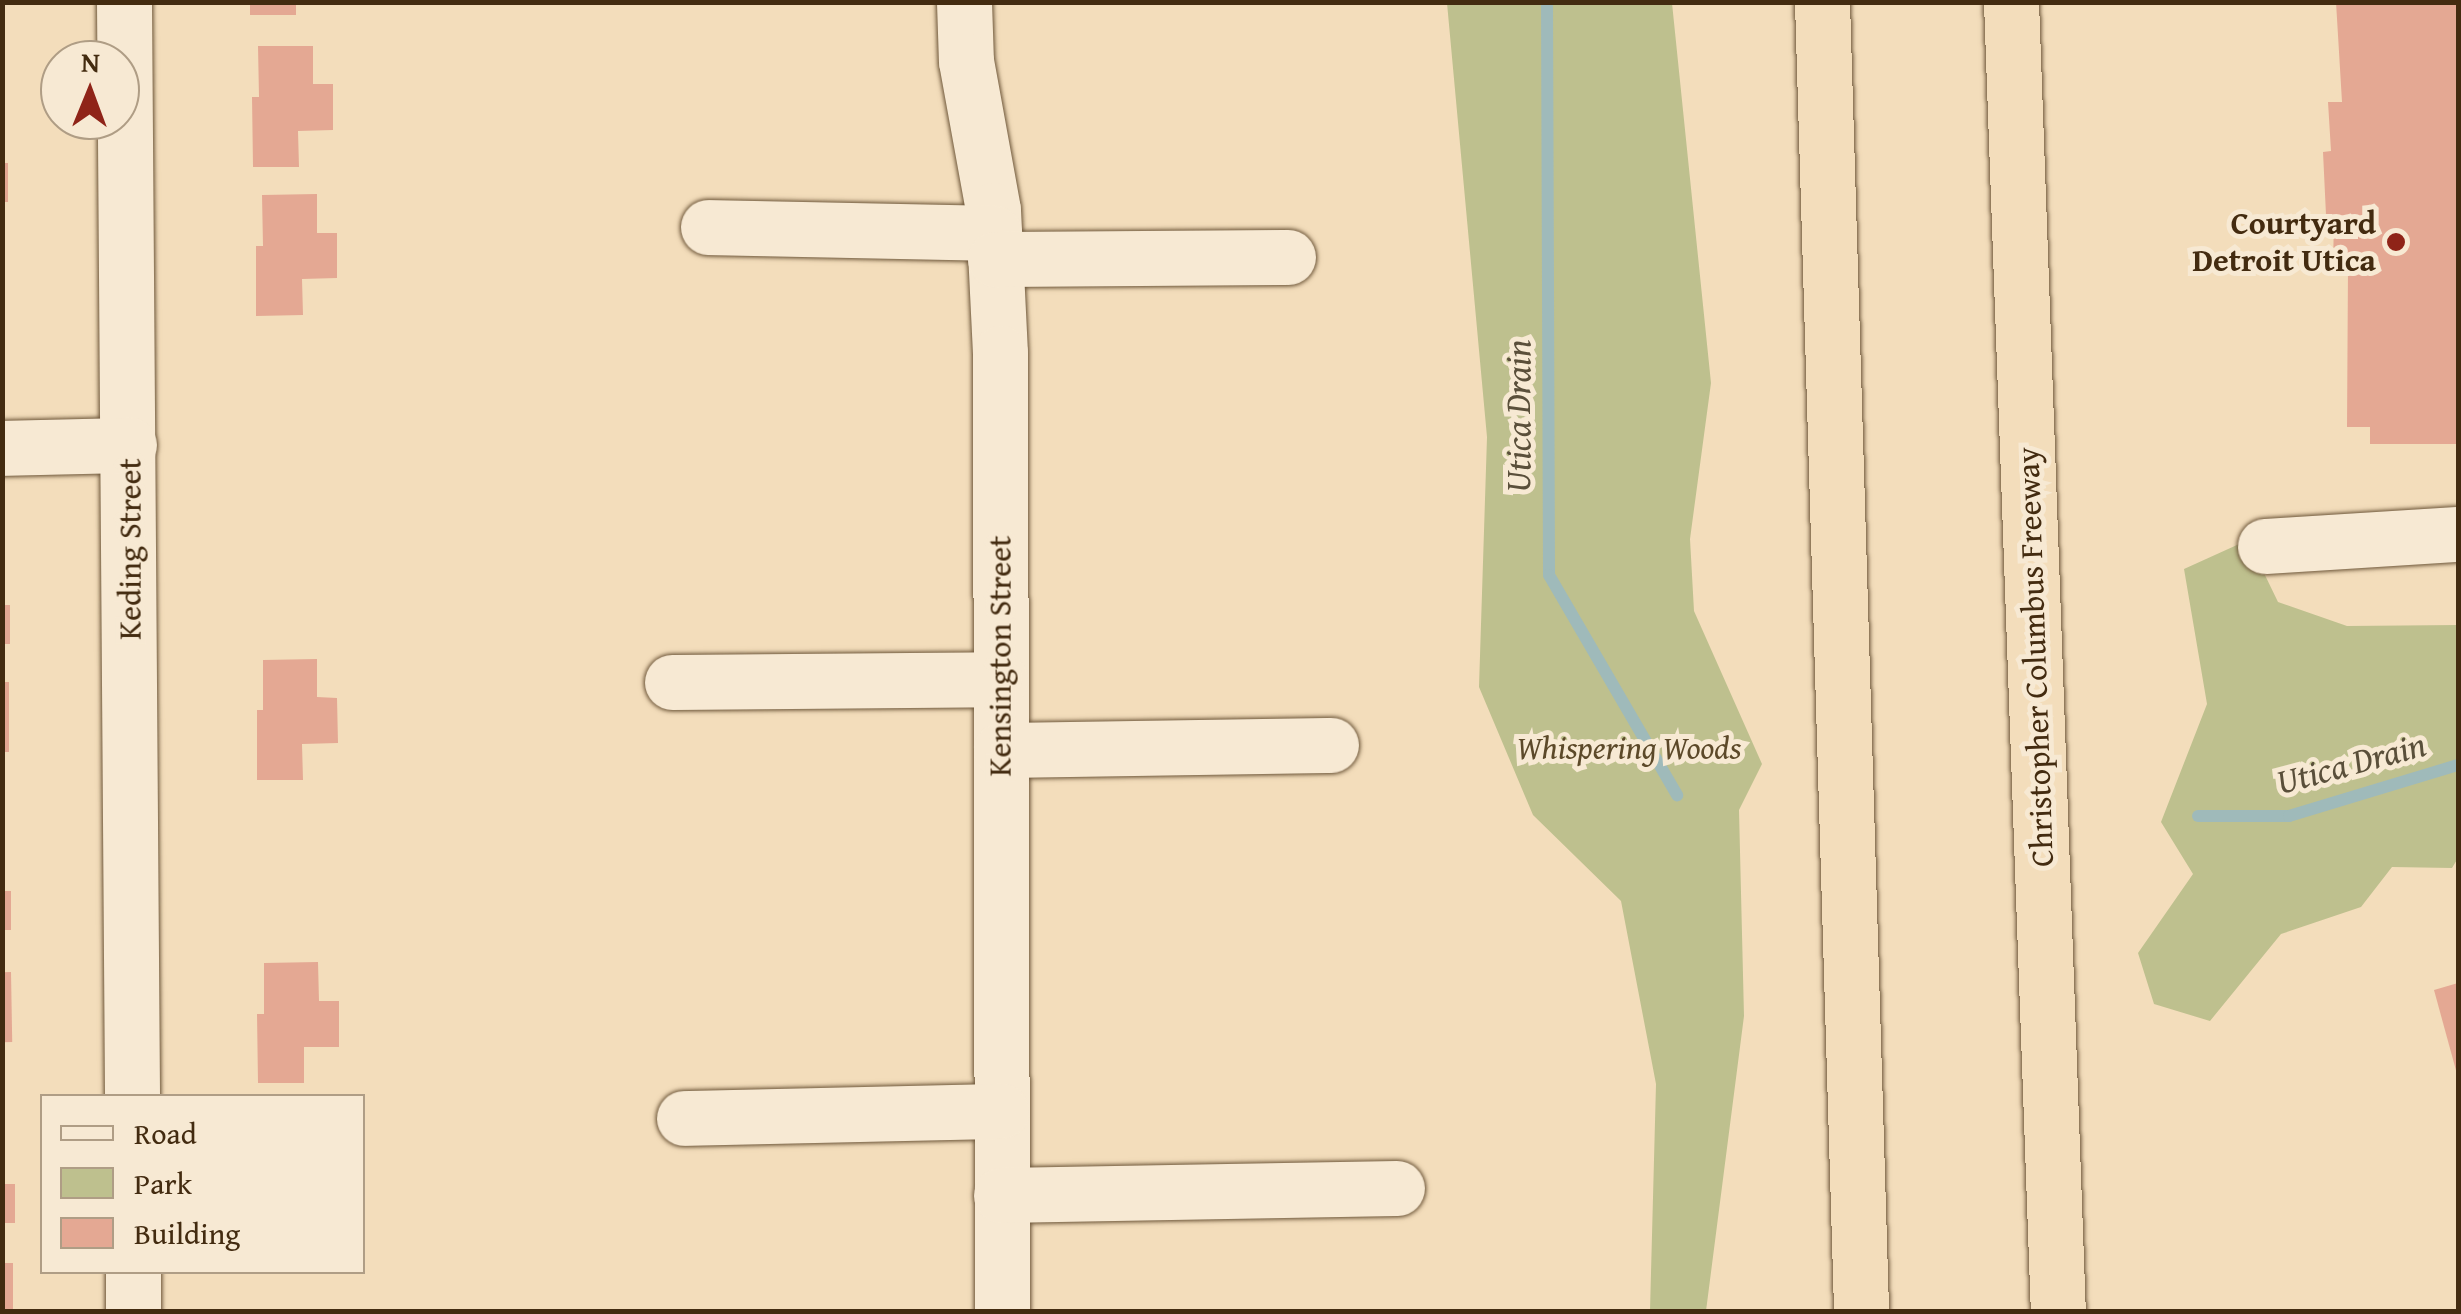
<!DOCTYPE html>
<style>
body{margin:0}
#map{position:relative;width:2461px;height:1314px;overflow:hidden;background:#f3ddbb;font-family:"Gentium Book Plus",serif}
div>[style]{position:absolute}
.green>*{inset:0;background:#bec08e}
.stream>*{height:12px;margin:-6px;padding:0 6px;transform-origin:6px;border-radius:6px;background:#9fbaba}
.building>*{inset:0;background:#e4a893;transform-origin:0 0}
.roads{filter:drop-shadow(0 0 2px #6f583b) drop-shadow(0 0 2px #6f583b)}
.minor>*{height:55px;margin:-27.5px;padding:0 27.5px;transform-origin:27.5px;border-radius:27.5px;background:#f7e9d3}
.highway>*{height:55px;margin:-27.5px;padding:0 27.5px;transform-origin:27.5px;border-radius:27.5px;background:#f3ddbb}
.dots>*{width:28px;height:28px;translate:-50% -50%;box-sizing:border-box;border:5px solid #f7e9d3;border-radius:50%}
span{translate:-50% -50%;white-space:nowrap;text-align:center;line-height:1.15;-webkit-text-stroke:10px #f7e9d3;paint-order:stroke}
.poi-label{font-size:32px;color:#432b10;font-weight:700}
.right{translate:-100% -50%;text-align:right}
.street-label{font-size:32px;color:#432b10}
.park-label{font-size:32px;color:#5c4929;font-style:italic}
.water-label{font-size:35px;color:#5a4f3a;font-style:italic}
.frame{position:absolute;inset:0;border:5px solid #432b10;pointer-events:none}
.legend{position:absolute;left:40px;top:1094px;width:325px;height:180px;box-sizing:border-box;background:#f7e9d3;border:2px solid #af9d85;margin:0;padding:12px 18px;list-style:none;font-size:30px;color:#432b10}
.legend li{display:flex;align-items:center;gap:20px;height:50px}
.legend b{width:50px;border:2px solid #af9d85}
.north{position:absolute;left:40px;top:40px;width:100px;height:100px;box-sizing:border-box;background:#f7e9d3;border:2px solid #af9d85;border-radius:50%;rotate:1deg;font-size:28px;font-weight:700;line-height:40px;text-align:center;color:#432b10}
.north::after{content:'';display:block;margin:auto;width:35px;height:45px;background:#8f2418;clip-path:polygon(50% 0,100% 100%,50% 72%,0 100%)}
</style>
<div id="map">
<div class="green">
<div style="clip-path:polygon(1447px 3px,1672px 3px,1711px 383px,1690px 539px,1694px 611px,1762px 764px,1739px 810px,1744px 1016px,1706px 1311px,1650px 1311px,1656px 1084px,1621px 901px,1533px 815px,1479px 687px,1487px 437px)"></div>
<div style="clip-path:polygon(2248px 540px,2278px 602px,2347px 626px,2458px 625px,2458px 858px,2452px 868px,2392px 867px,2361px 907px,2281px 934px,2210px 1021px,2154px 1004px,2138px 953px,2193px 874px,2161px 822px,2207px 704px,2184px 569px)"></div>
</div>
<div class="stream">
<div style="left:1547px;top:2px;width:573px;rotate:89.8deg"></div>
<div style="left:1549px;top:575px;width:255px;rotate:59.8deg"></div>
<div style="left:2198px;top:816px;width:91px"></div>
<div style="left:2289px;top:816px;width:177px;rotate:-16.8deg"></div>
</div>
<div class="building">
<div style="left:250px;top:2px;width:46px;height:13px"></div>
<div style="clip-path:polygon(2336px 2px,2458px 2px,2458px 444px,2370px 444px,2370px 427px,2347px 427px,2348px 267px,2333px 267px,2334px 218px,2326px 215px,2323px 152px,2331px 151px,2328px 102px,2342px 102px)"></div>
<div style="clip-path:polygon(258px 46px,313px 46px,313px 84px,333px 84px,333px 130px,298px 131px,299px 167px,253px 167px,252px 97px,259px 97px)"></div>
<div style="left:2px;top:163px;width:6px;height:39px"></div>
<div style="clip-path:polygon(317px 194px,317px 233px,337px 233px,337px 278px,302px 279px,303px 315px,256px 316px,256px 246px,263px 246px,262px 195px)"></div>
<div style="left:2px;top:605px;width:8px;height:39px"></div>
<div style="clip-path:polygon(317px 659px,317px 697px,337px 698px,338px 743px,302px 744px,303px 780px,257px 780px,257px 710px,263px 710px,263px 660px)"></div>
<div style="left:2px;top:682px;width:7px;height:70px"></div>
<div style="left:2px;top:891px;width:9px;height:39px"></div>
<div style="clip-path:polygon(318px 962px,319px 1001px,339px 1001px,339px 1047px,304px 1047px,304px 1083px,258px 1083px,257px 1014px,264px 1014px,264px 963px)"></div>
<div style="left:11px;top:972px;width:70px;height:9px;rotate:89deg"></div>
<div style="clip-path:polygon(2458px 983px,2458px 1074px,2457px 1074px,2434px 990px)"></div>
<div style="left:2px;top:1184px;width:13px;height:39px"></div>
<div style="left:2px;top:1263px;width:11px;height:49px"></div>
</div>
<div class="roads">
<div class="minor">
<div style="left:124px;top:2px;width:1094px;rotate:89.58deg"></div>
<div style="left:964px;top:2px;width:59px;rotate:88.1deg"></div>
<div style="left:966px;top:61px;width:151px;rotate:79.7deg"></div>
<div style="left:993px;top:210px;width:143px;rotate:87.2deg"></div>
<div style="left:1000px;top:353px;width:959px;rotate:89.88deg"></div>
<div style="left:708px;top:227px;width:286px;rotate:1.2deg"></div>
<div style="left:995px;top:259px;width:293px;rotate:-0.4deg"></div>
<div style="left:2px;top:448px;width:127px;rotate:-1.4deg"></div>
<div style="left:2265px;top:546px;width:193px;rotate:-3.6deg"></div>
<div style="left:672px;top:682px;width:328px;rotate:-0.5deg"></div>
<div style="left:1001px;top:750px;width:330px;rotate:-0.9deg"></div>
<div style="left:684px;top:1118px;width:317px;rotate:-1.3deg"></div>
<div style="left:1001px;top:1195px;width:396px;rotate:-1deg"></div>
<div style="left:133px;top:1272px;width:40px;rotate:90deg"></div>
</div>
<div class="highway">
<div style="left:1822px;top:2px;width:1311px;rotate:88.29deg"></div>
<div style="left:2011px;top:2px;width:1311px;rotate:87.95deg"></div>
</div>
</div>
<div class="dots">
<div style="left:2396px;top:242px;background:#8f2418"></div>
</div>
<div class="poi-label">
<span class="right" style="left:2376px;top:242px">Courtyard<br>Detroit Utica</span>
</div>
<div class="street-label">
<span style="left:130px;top:549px;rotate:-90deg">Keding Street</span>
<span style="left:1000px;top:656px;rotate:-90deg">Kensington Street</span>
<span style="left:2035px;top:657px;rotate:-92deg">Christopher Columbus Freeway</span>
</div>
<div class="park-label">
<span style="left:1629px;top:748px">Whispering Woods</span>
</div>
<div class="water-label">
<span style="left:1518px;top:416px;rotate:-90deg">Utica Drain</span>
<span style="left:2351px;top:763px;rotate:-15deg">Utica Drain</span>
</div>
<div class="frame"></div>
<ul class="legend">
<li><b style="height:12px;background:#f7e9d3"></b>Road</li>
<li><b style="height:28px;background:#bec08e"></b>Park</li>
<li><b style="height:28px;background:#e4a893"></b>Building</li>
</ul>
<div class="north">N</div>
</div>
